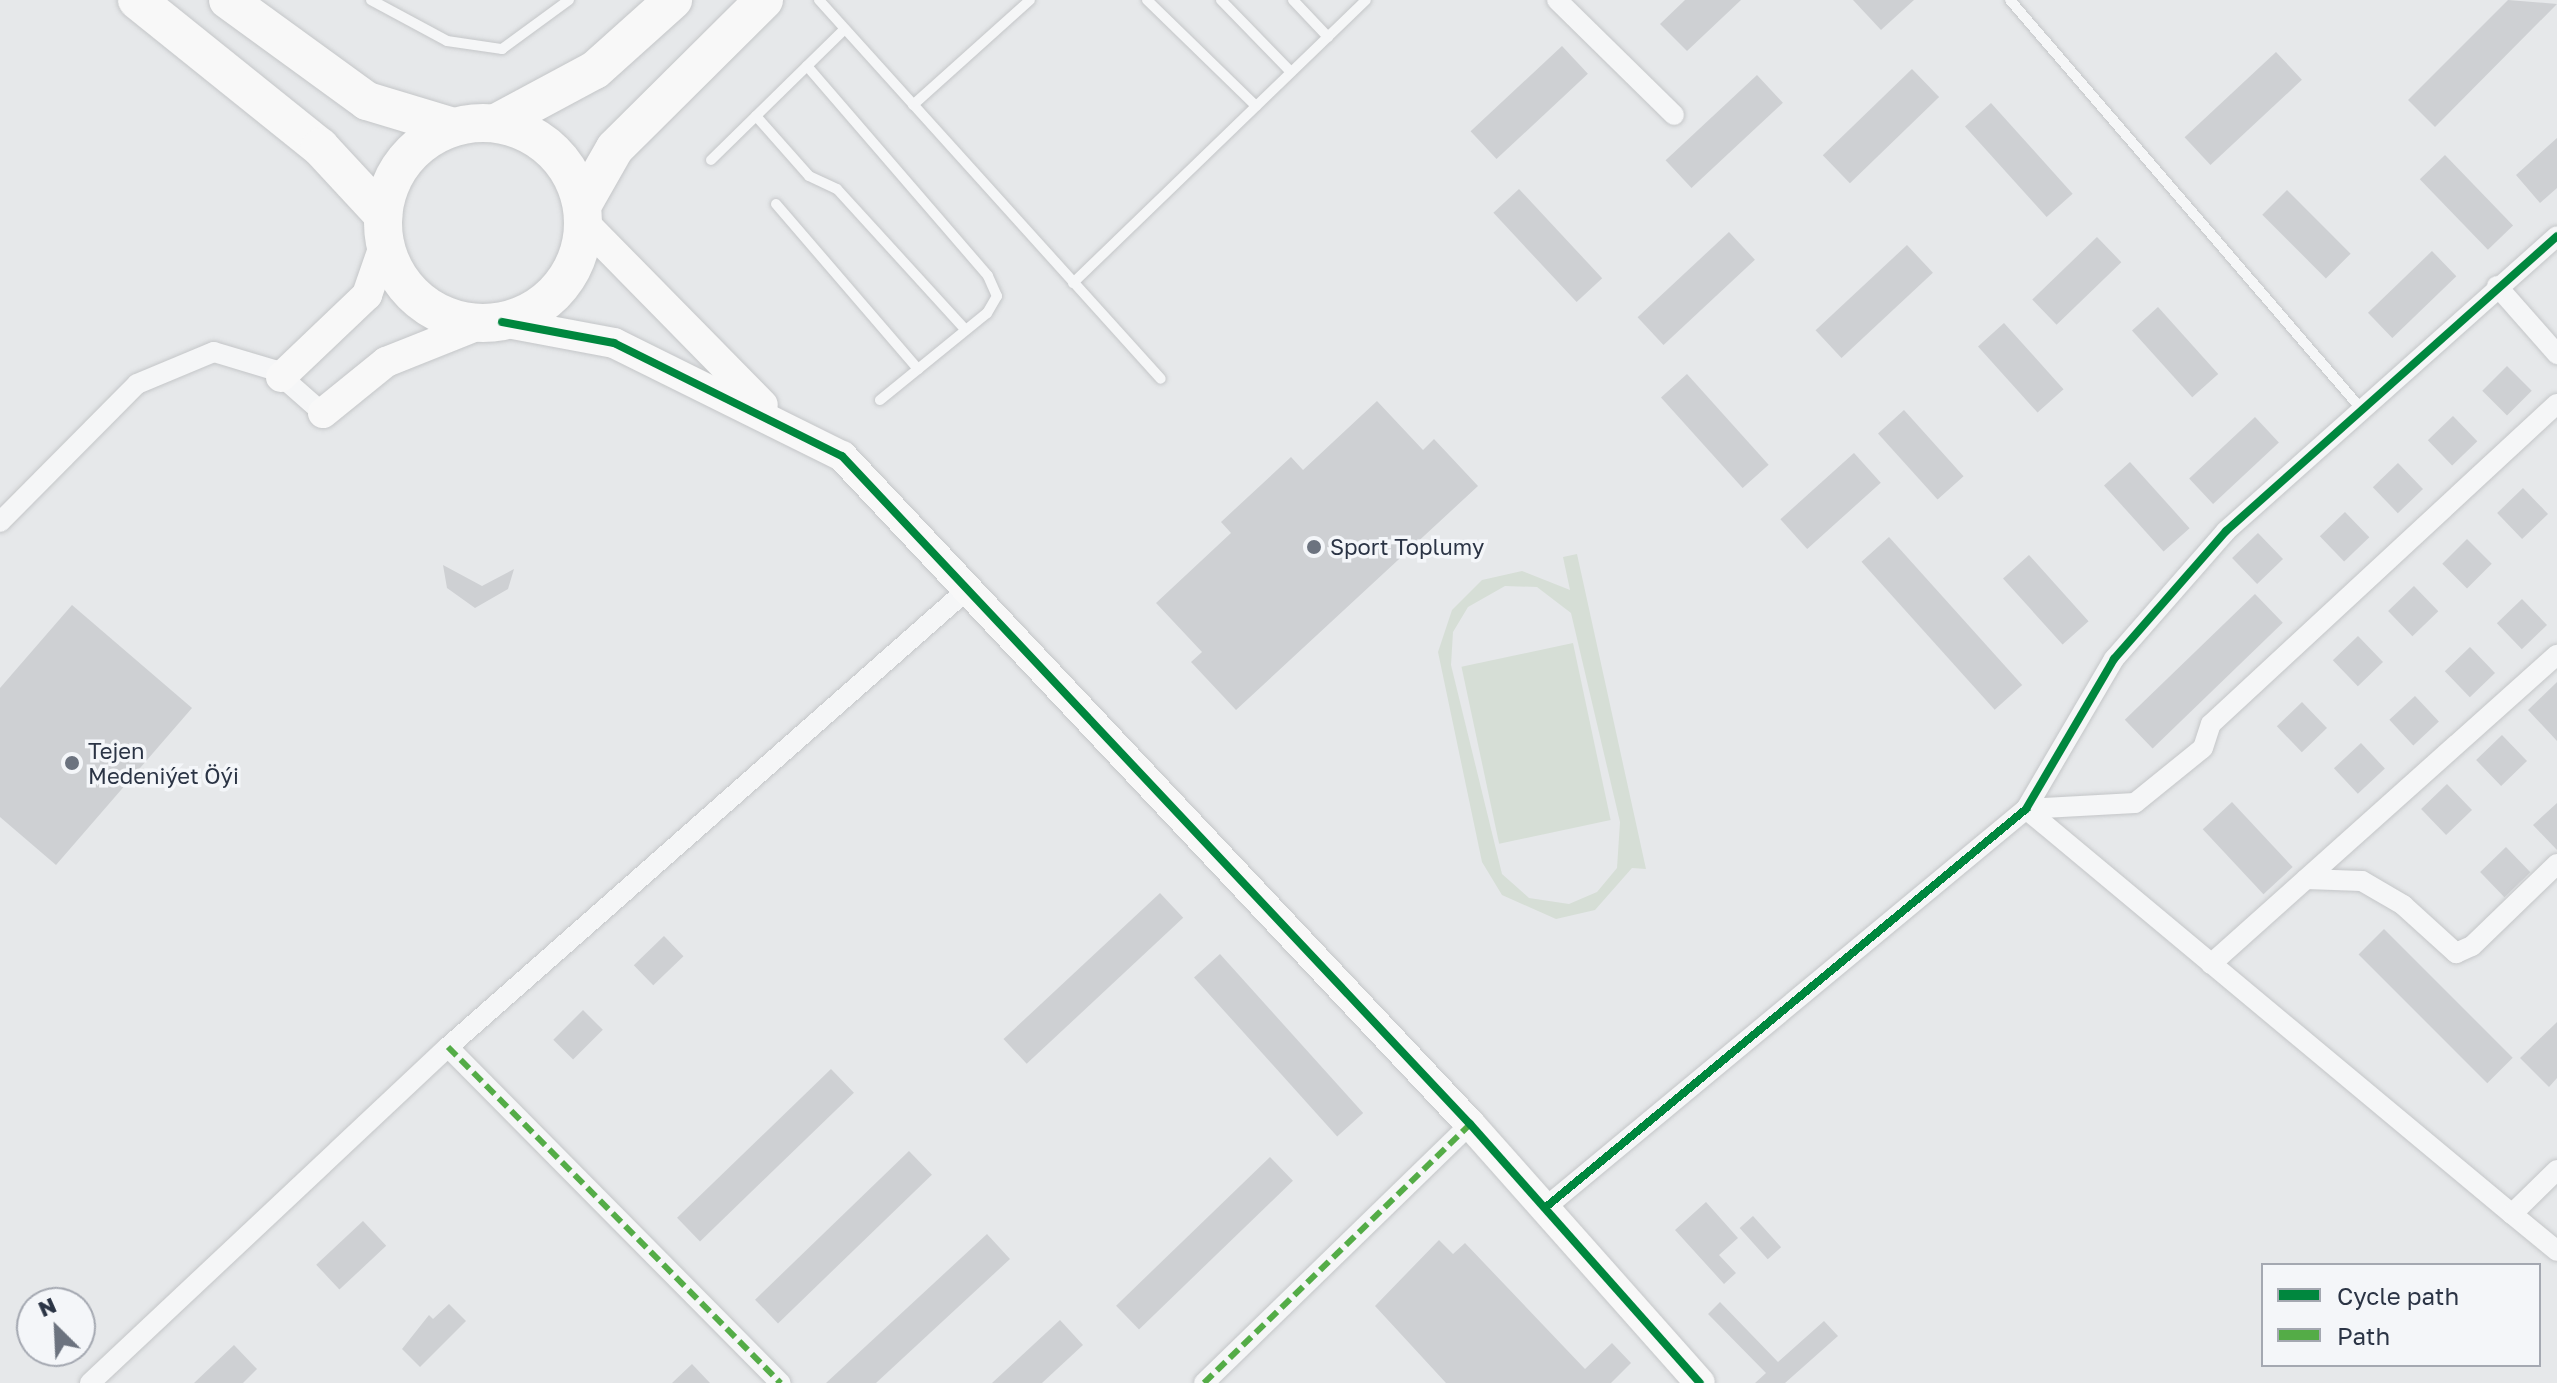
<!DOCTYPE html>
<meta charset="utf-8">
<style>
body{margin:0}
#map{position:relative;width:2557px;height:1383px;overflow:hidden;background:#e6e8ea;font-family:"Golos Text",sans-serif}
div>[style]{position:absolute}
.green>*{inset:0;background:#d6ded6;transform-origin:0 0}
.building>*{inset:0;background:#ced0d3;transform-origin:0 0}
.roads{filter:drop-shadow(0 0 2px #c4c6c8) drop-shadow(0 0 2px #c4c6c8)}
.lane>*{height:10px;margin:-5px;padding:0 5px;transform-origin:5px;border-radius:5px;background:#f5f6f7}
.street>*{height:20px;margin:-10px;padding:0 10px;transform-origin:10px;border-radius:10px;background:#f5f6f7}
.secondary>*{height:30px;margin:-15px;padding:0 15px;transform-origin:15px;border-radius:15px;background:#f8f8f8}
.highway>*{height:38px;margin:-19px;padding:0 19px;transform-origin:19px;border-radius:19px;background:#f8f8f8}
.highway>.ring{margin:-19px;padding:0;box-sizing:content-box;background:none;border:38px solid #f8f8f8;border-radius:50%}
.quiet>*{height:6px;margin-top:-3px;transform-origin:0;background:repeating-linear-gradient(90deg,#54ac47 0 12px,transparent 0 18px)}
.cycleway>*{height:8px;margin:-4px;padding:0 4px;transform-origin:4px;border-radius:4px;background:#00873e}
.dots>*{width:22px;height:22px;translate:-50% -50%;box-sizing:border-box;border:4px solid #f4f6f9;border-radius:50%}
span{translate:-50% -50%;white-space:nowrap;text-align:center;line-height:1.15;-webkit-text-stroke:7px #f4f6f9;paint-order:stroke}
.poi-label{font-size:22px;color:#2b3445}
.left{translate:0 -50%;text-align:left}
.legend{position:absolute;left:2261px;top:1263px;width:280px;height:104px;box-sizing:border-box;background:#f4f6f9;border:2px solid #a4a8b1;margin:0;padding:10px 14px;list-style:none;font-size:24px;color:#2b3445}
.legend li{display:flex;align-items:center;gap:16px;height:40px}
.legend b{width:40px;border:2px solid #a4a8b1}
.north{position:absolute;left:16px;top:1287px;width:80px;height:80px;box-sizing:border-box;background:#f4f6f9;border:2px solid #a4a8b1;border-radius:50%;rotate:336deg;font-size:22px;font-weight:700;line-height:32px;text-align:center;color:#2b3445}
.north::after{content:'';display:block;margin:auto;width:28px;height:36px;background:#6c737f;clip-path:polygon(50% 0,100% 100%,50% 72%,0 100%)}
</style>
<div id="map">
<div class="green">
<div style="clip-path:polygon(evenodd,1577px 554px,1646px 869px,1632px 868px,1595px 910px,1556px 919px,1502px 895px,1482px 862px,1438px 652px,1452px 610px,1482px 580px,1522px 571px,1570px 590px,1563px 557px,1577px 554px,1505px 586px,1537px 587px,1571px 613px,1620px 822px,1617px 868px,1597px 892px,1569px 904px,1529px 898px,1502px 874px,1451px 665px,1453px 632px,1468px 607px,1505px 586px)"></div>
<div style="left:1573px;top:643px;width:181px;height:114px;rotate:78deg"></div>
</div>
<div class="building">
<div style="clip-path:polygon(1685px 0,1741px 0,1687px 51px,1660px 24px)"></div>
<div style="clip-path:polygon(1853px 0,1914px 0,1881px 30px)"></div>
<div style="clip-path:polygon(2508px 0,2557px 4px,2435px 127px,2408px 100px)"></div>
<div style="left:1562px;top:46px;width:38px;height:125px;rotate:47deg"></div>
<div style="left:2276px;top:52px;width:38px;height:125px;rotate:47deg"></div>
<div style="left:1912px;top:69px;width:39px;height:124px;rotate:46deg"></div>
<div style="left:1757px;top:75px;width:38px;height:125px;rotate:47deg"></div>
<div style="left:1991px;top:103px;width:122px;height:35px;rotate:48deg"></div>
<div style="clip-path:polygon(2557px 138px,2557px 188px,2540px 203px,2516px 175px)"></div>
<div style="left:2445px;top:155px;width:98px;height:35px;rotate:46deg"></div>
<div style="left:1519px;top:189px;width:122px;height:35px;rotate:47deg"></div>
<div style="left:2287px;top:190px;width:90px;height:35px;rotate:45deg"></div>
<div style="left:1729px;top:232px;width:38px;height:125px;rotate:47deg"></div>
<div style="left:2097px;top:237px;width:35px;height:90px;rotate:46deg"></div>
<div style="left:1907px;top:245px;width:38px;height:125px;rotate:47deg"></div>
<div style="left:2432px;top:251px;width:35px;height:89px;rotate:46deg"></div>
<div style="left:2158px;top:307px;width:90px;height:35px;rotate:48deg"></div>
<div style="left:2004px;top:323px;width:89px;height:35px;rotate:48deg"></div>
<div style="left:2507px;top:366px;width:35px;height:35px;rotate:45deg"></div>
<div style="left:1687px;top:374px;width:122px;height:35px;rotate:48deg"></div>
<div style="clip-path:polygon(1377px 401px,1423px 450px,1434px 439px,1478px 486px,1236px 710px,1191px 662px,1202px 652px,1156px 603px,1231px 533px,1221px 522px,1291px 457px,1303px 470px)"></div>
<div style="left:1904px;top:410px;width:89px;height:35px;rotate:48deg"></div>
<div style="left:2453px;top:416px;width:35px;height:35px;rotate:46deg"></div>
<div style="left:2255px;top:417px;width:35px;height:90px;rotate:47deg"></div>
<div style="left:1854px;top:453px;width:40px;height:99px;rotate:48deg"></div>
<div style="left:2130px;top:462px;width:89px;height:35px;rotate:48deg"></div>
<div style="left:2398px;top:463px;width:36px;height:35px;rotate:46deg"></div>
<div style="left:2523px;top:488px;width:36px;height:36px;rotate:46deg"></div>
<div style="left:2345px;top:512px;width:35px;height:35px;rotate:46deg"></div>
<div style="left:2258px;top:533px;width:36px;height:36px;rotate:46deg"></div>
<div style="left:1889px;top:537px;width:199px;height:37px;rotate:48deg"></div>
<div style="left:2467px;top:539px;width:35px;height:35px;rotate:45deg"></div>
<div style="left:2029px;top:555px;width:89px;height:35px;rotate:48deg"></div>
<div style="clip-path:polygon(443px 565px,482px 586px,514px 569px,508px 589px,475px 608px,447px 588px)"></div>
<div style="left:2414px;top:586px;width:35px;height:36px;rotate:46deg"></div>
<div style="left:2255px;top:594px;width:40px;height:181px;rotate:46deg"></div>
<div style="left:2522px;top:599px;width:36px;height:35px;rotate:46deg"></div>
<div style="clip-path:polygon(72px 605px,192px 708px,56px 865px,0 817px,0 688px)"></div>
<div style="left:2358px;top:636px;width:36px;height:35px;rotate:46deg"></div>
<div style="left:2470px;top:647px;width:36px;height:35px;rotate:46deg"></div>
<div style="clip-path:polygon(2557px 682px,2557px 741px,2528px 710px)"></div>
<div style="left:2415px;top:696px;width:35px;height:35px;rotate:47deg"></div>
<div style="left:2302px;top:702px;width:36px;height:35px;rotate:46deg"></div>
<div style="left:2502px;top:735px;width:36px;height:36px;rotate:46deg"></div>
<div style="left:2361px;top:743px;width:35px;height:37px;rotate:47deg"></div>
<div style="left:2447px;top:784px;width:36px;height:36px;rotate:46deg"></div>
<div style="left:2232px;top:802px;width:89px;height:40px;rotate:47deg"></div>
<div style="clip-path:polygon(2557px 803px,2557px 850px,2533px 825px)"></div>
<div style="left:2506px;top:847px;width:35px;height:36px;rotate:46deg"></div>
<div style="left:1160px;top:893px;width:34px;height:214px;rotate:47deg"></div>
<div style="left:2384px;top:929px;width:182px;height:36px;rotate:45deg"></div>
<div style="left:664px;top:936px;width:28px;height:42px;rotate:46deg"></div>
<div style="left:1220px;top:954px;width:214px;height:35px;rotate:48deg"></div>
<div style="left:583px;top:1010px;width:28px;height:42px;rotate:45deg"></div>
<div style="clip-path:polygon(2557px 1022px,2557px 1078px,2549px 1087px,2520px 1058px)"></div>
<div style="left:831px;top:1069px;width:33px;height:214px;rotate:46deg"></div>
<div style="left:909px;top:1151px;width:33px;height:214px;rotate:46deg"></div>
<div style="left:1270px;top:1157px;width:33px;height:214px;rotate:46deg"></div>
<div style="clip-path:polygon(1706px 1202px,1738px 1238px,1719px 1255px,1736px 1273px,1724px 1284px,1675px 1230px)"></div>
<div style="left:1753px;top:1216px;width:42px;height:18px;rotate:48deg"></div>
<div style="left:363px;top:1221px;width:34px;height:64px;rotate:47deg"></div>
<div style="clip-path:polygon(987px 1234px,1010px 1259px,876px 1383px,826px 1383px)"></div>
<div style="clip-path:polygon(1439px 1240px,1453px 1254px,1465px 1243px,1585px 1369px,1612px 1343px,1631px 1363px,1611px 1383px,1446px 1383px,1375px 1306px)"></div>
<div style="clip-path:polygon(1720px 1302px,1778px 1362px,1824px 1321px,1838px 1336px,1785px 1383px,1755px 1383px,1766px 1373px,1708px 1314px)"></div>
<div style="clip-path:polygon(449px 1304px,466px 1321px,420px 1367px,402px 1349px,429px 1315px,433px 1319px)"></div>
<div style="clip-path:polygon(1060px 1320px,1083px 1345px,1042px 1383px,992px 1383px)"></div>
<div style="clip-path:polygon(234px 1345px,257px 1369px,243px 1383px,194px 1383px)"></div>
<div style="clip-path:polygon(692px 1364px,710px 1383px,672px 1383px)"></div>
</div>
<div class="roads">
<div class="lane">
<div style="left:371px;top:0;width:86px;rotate:28.3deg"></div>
<div style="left:447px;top:41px;width:56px;rotate:8.3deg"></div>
<div style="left:502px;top:49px;width:83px;rotate:-36.2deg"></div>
<div style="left:819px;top:0;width:510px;rotate:47.94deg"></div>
<div style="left:1147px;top:0;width:152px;rotate:44.2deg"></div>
<div style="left:1221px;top:0;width:100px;rotate:45.8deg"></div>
<div style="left:1293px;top:0;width:51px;rotate:46.6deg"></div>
<div style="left:2010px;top:0;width:542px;rotate:49.34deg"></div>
<div style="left:807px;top:66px;width:277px;rotate:49.2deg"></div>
<div style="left:988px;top:276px;width:22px;rotate:66deg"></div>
<div style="left:997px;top:296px;width:20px;rotate:120deg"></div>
<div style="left:987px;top:313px;width:138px;rotate:140.9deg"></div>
<div style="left:913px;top:105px;width:157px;rotate:-41.9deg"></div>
<div style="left:756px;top:116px;width:80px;rotate:48.5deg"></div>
<div style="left:809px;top:176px;width:31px;rotate:25deg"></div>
<div style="left:837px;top:189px;width:190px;rotate:47.6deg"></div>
<div style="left:711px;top:160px;width:187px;rotate:-44.4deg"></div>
<div style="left:776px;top:204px;width:218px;rotate:49.3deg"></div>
<div style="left:1073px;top:283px;width:407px;rotate:-44deg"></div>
</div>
<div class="street">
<div style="left:1557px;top:0;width:164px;rotate:44.5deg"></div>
<div style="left:2497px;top:286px;width:91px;rotate:48.6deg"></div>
<div style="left:0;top:522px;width:194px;rotate:-45.2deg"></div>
<div style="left:137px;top:384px;width:83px;rotate:-22.6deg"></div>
<div style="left:214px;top:352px;width:63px;rotate:16.7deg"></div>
<div style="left:274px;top:370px;width:65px;rotate:41.3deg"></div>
<div style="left:2026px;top:809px;width:633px;rotate:39.81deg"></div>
<div style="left:2512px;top:1214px;width:63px;rotate:-44.4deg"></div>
<div style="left:2026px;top:809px;width:109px;rotate:-3.2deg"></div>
<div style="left:2135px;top:803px;width:87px;rotate:-39deg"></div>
<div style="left:2203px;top:748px;width:25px;rotate:-72deg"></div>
<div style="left:2211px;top:724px;width:471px;rotate:-42.8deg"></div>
<div style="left:2306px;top:879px;width:56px;rotate:2deg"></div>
<div style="left:2362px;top:881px;width:48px;rotate:30.3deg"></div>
<div style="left:2403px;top:905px;width:72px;rotate:42.2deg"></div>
<div style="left:2456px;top:953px;width:17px;rotate:-24deg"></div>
<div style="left:2472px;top:946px;width:118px;rotate:-44deg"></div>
<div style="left:2211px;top:964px;width:464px;rotate:-41.8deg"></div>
<div style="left:448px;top:1047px;width:473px;rotate:45.3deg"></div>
<div style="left:1546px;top:1207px;width:624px;rotate:-39.66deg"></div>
<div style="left:2026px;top:809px;width:174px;rotate:-59.6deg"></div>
<div style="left:2114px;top:659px;width:170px;rotate:-48.8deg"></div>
<div style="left:2226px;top:531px;width:443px;rotate:-41.7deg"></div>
<div style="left:2512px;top:1214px;width:58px;rotate:39.4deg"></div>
<div style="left:90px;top:1383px;width:491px;rotate:-43.2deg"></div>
<div style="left:448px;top:1047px;width:694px;rotate:-41.38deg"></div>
<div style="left:1204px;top:1383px;width:371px;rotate:-44.2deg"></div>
</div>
<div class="secondary">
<div style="left:584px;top:223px;width:255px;rotate:45.5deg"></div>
<div style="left:502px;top:322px;width:114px;rotate:10.6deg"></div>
<div style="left:614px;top:343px;width:254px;rotate:26.4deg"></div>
<div style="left:842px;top:456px;width:917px;rotate:46.77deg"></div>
<div style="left:1470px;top:1124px;width:346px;rotate:48.4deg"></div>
<div style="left:281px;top:377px;width:119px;rotate:-43.6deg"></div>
<div style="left:367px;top:295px;width:52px;rotate:-70.9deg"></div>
<div style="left:323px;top:413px;width:81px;rotate:-39deg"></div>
<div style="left:386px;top:362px;width:105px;rotate:-21.7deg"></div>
</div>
<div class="highway">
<div style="left:137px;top:0;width:235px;rotate:38.8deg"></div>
<div style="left:320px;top:147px;width:93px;rotate:47.2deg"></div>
<div style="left:228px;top:0;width:172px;rotate:36deg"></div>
<div style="left:367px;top:101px;width:90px;rotate:16.8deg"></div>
<div class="ring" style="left:383px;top:123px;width:162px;height:162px"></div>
<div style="left:496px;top:123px;width:112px;rotate:-28.2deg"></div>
<div style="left:595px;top:70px;width:105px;rotate:-41.9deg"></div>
<div style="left:583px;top:204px;width:64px;rotate:-60.3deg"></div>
<div style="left:615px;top:148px;width:210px;rotate:-44.8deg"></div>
</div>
</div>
<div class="quiet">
<div style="left:448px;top:1047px;width:473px;rotate:45.3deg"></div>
<div style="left:1204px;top:1383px;width:371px;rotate:-44.2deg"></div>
</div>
<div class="cycleway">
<div style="left:502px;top:322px;width:114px;rotate:10.6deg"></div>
<div style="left:614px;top:343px;width:254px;rotate:26.4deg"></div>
<div style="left:842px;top:456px;width:917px;rotate:46.77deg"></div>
<div style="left:1470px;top:1124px;width:346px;rotate:48.4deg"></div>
<div style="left:1546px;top:1207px;width:624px;rotate:-39.66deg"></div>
<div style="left:2026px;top:809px;width:174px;rotate:-59.6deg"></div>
<div style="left:2114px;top:659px;width:170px;rotate:-48.8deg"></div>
<div style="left:2226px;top:531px;width:443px;rotate:-41.7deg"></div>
</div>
<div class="dots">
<div style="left:1314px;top:547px;background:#6c737f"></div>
<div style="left:72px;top:763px;background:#6c737f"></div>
</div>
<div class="poi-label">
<span class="left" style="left:1330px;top:547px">Sport Toplumy</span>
<span class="left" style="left:88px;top:763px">Tejen<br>Medeniýet Öýi</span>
</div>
<ul class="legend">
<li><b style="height:10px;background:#00873e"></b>Cycle path</li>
<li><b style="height:10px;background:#54ac47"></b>Path</li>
</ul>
<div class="north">N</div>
</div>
